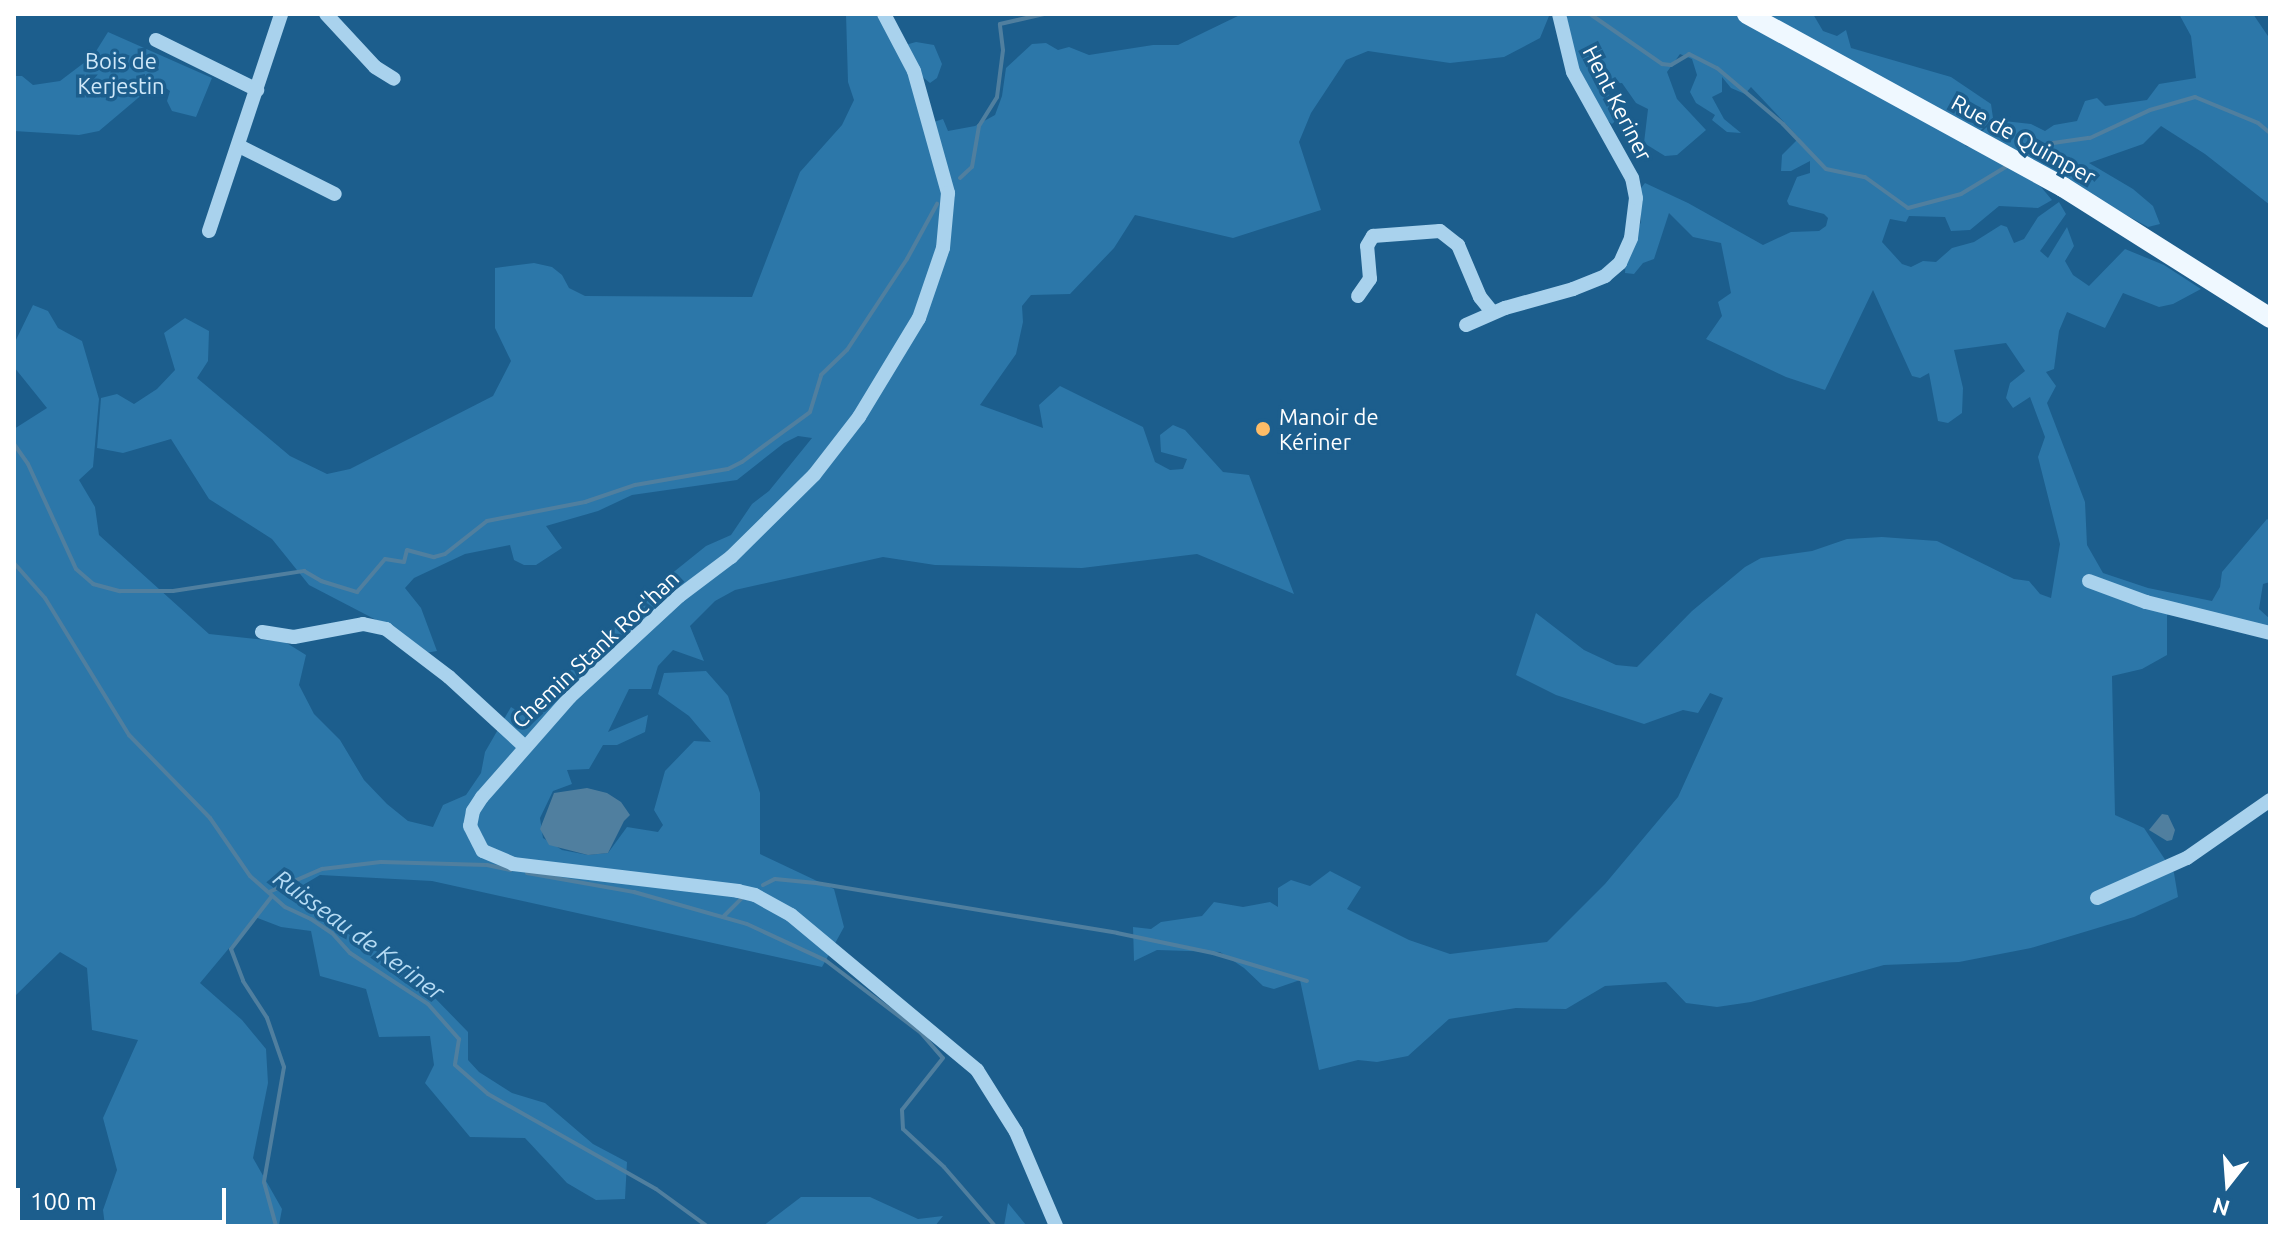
<!DOCTYPE html>
<meta charset="utf-8">
<style>
body{margin:0}
#map{position:relative;width:2284px;height:1240px;overflow:hidden;background:#1c5e8d;font-family:Ubuntu,sans-serif}
div>[style]{position:absolute}
.green>*{inset:0;background:#2c77a9}
.water>*{inset:0;background:#507f9f}
.stream>*{height:4px;margin:-2px;padding:0 2px;transform-origin:2px;border-radius:2px;background:#507f9f}
.minor>*{height:14px;margin:-7px;padding:0 7px;transform-origin:7px;border-radius:7px;background:#a9d2ed}
.major>*{height:20px;margin:-10px;padding:0 10px;transform-origin:10px;border-radius:10px;background:#eff8ff}
.dots>*{width:22px;height:22px;translate:-50% -50%;box-sizing:border-box;border:4px solid #1c5e8d;border-radius:50%}
span{translate:-50% -50%;white-space:nowrap;text-align:center;line-height:1.15;-webkit-text-stroke:7px #1c5e8d;paint-order:stroke}
.park-label{font-size:22px;color:#cfe8f9}
.street-label{font-size:22px;color:#fff}
.poi-label{font-size:22px;color:#fff}
.left{translate:0 -50%;text-align:left}
.water-label{font-size:24px;color:#b5dbf4;font-style:italic}
.frame{position:absolute;inset:0;border:16px solid #fff;pointer-events:none}
.north{position:absolute;left:2188px;top:1144px;width:80px;height:80px;-webkit-text-stroke:6px #1c5e8d;paint-order:stroke;rotate:197deg;font-size:22px;font-weight:700;line-height:32px;text-align:center;color:#fff}
.north::after{content:'';display:block;margin:auto;width:28px;height:36px;background:#fff;clip-path:polygon(50% 0,100% 100%,50% 72%,0 100%)}
.scale{position:absolute;left:16px;top:1188px;width:210px;height:36px;box-sizing:border-box;border:4px solid #fff;border-top:0;padding-left:10px;font-size:24px;line-height:28px;white-space:nowrap;color:#fff;-webkit-text-stroke:6px #1c5e8d;paint-order:stroke}
</style>
<div id="map">
<div class="green">
<div style="clip-path:polygon(846px 14px,876px 14px,898px 47px,916px 42px,934px 45px,942px 64px,937px 78px,930px 83px,919px 74px,931px 123px,943px 119px,948px 131px,975px 126px,995px 115px,1002px 96px,1006px 68px,1032px 44px,1046px 43px,1058px 50px,1069px 47px,1089px 55px,1153px 45px,1178px 45px,1242px 14px,1549px 16px,1540px 38px,1504px 57px,1450px 63px,1368px 51px,1346px 60px,1311px 113px,1299px 142px,1321px 210px,1233px 238px,1135px 215px,1114px 248px,1070px 294px,1031px 295px,1022px 306px,1023px 322px,1016px 354px,980px 405px,1043px 428px,1039px 405px,1060px 386px,1143px 427px,1155px 462px,1170px 470px,1183px 469px,1187px 459px,1161px 452px,1160px 435px,1173px 425px,1185px 430px,1223px 472px,1249px 475px,1294px 594px,1197px 554px,1082px 568px,935px 565px,883px 557px,735px 590px,715px 601px,690px 626px,704px 661px,673px 650px,658px 666px,651px 689px,629px 689px,608px 732px,648px 715px,645px 732px,617px 745px,603px 745px,589px 769px,567px 770px,572px 784px,553px 791px,540px 818px,543px 838px,562px 850px,588px 855px,608px 853px,627px 827px,658px 832px,663px 825px,654px 810px,665px 771px,694px 741px,711px 742px,689px 716px,658px 694px,664px 673px,706px 671px,728px 696px,760px 793px,760px 854px,834px 889px,844px 927px,822px 967px,432px 881px,320px 875px,293px 891px,314px 913px,384px 956px,397px 959px,468px 1032px,468px 1060px,479px 1072px,512px 1093px,545px 1103px,593px 1144px,627px 1162px,625px 1199px,596px 1200px,567px 1183px,525px 1138px,470px 1137px,425px 1083px,434px 1065px,430px 1036px,379px 1037px,366px 989px,320px 976px,311px 931px,281px 927px,255px 917px,200px 983px,242px 1020px,266px 1049px,268px 1083px,253px 1158px,282px 1209px,279px 1225px,105px 1226px,103px 1210px,117px 1170px,103px 1118px,138px 1040px,92px 1030px,87px 968px,60px 952px,14px 997px,14px 429px,47px 408px,14px 367px,14px 344px,33px 305px,48px 311px,58px 328px,82px 341px,99px 399px,93px 467px,79px 480px,95px 507px,99px 535px,209px 634px,285px 642px,306px 655px,299px 685px,314px 714px,340px 740px,364px 780px,387px 804px,408px 821px,433px 827px,443px 805px,466px 795px,481px 773px,485px 752px,511px 707px,522px 714px,547px 694px,650px 591px,706px 546px,731px 535px,752px 504px,769px 491px,812px 438px,798px 436px,784px 443px,737px 480px,632px 495px,598px 511px,546px 526px,562px 548px,536px 565px,524px 565px,514px 560px,510px 545px,465px 554px,414px 578px,405px 588px,421px 608px,437px 651px,425px 653px,384px 624px,309px 585px,272px 539px,209px 499px,171px 439px,123px 453px,97px 448px,101px 398px,117px 394px,134px 404px,157px 389px,175px 370px,164px 333px,185px 318px,209px 331px,208px 361px,197px 378px,290px 456px,327px 474px,350px 469px,493px 396px,511px 361px,495px 328px,495px 268px,534px 263px,552px 267px,562px 275px,569px 288px,585px 296px,752px 297px,800px 172px,842px 125px,854px 100px,848px 82px)"></div>
<div style="clip-path:polygon(1566px 14px,1813px 14px,1823px 31px,1837px 36px,1846px 30px,1851px 48px,1951px 77px,1991px 104px,1993px 118px,1965px 146px,1986px 151px,2041px 187px,2052px 200px,2038px 208px,1999px 206px,1970px 230px,1951px 231px,1945px 217px,1909px 216px,1906px 222px,1890px 219px,1882px 242px,1902px 264px,1911px 267px,1923px 261px,1936px 262px,1952px 248px,1974px 242px,2001px 225px,2007px 227px,2014px 243px,2024px 239px,2038px 217px,2059px 202px,2066px 214px,2040px 251px,2048px 258px,2067px 227px,2074px 246px,2065px 261px,2073px 275px,2089px 286px,2125px 249px,2164px 265px,2201px 289px,2173px 304px,2159px 307px,2123px 293px,2105px 328px,2067px 312px,2059px 331px,2054px 369px,2046px 372px,2056px 386px,2047px 403px,2085px 502px,2087px 545px,2103px 573px,2148px 588px,2212px 601px,2220px 587px,2222px 572px,2267px 519px,2270px 521px,2270px 582px,2263px 584px,2259px 609px,2270px 619px,2270px 627px,2184px 607px,2167px 615px,2167px 655px,2142px 669px,2112px 676px,2115px 815px,2144px 828px,2174px 873px,2178px 897px,2134px 917px,2031px 948px,1959px 962px,1884px 965px,1751px 1002px,1717px 1007px,1686px 1003px,1666px 982px,1605px 986px,1566px 1009px,1516px 1008px,1449px 1019px,1408px 1056px,1377px 1062px,1358px 1060px,1319px 1070px,1300px 980px,1274px 989px,1263px 986px,1244px 968px,1220px 952px,1157px 950px,1134px 961px,1133px 927px,1151px 929px,1161px 922px,1202px 916px,1214px 902px,1243px 907px,1270px 902px,1278px 907px,1278px 888px,1291px 880px,1310px 886px,1330px 871px,1361px 887px,1347px 909px,1409px 940px,1450px 954px,1547px 942px,1605px 884px,1678px 797px,1723px 698px,1710px 693px,1698px 713px,1683px 710px,1644px 724px,1556px 695px,1516px 675px,1536px 613px,1584px 650px,1616px 665px,1637px 667px,1692px 611px,1745px 567px,1761px 558px,1812px 551px,1847px 539px,1882px 537px,1937px 541px,2014px 579px,2029px 581px,2040px 594px,2051px 598px,2060px 544px,2038px 457px,2045px 437px,2030px 397px,2013px 408px,2006px 398px,2010px 383px,2025px 371px,2006px 343px,1954px 350px,1963px 388px,1962px 413px,1948px 423px,1938px 421px,1929px 373px,1920px 378px,1912px 376px,1873px 290px,1825px 390px,1786px 377px,1706px 339px,1722px 316px,1718px 302px,1731px 293px,1721px 243px,1693px 237px,1669px 213px,1654px 259px,1643px 263px,1634px 274px,1625px 273px,1626px 258px,1641px 222px,1641px 188px,1645px 183px,1688px 203px,1763px 245px,1791px 232px,1819px 231px,1826px 226px,1828px 218px,1824px 214px,1789px 205px,1787px 201px,1797px 177px,1810px 173px,1810px 161px,1791px 171px,1781px 171px,1782px 155px,1799px 138px,1751px 87px,1745px 94px,1731px 88px,1722px 77px,1722px 92px,1712px 97px,1724px 119px,1741px 133px,1727px 132px,1712px 120px,1715px 115px,1696px 103px,1690px 92px,1697px 75px,1692px 59px,1680px 54px,1667px 72px,1677px 99px,1706px 130px,1677px 155px,1665px 156px,1644px 143px,1648px 109px,1636px 103px,1622px 83px,1608px 84px,1610px 101px,1621px 116px,1612px 124px,1598px 113px,1578px 75px)"></div>
<div style="clip-path:polygon(2179px 14px,2253px 14px,2270px 39px,2270px 205px,2205px 154px,2161px 126px,2143px 144px,2089px 163px,2133px 189px,2153px 206px,2160px 224px,2148px 227px,1979px 134px,1995px 120px,2031px 124px,2045px 131px,2054px 125px,2077px 121px,2085px 101px,2097px 98px,2105px 106px,2147px 100px,2159px 84px,2196px 78px,2191px 36px)"></div>
<div style="clip-path:polygon(108px 32px,212px 78px,196px 117px,172px 111px,167px 101px,170px 91px,157px 82px,99px 131px,79px 135px,14px 131px,14px 76px,22px 76px,33px 85px,60px 81px,93px 56px)"></div>
<div style="clip-path:polygon(801px 1197px,870px 1197px,918px 1219px,943px 1216px,935px 1226px,763px 1226px)"></div>
<div style="clip-path:polygon(1008px 1203px,1026px 1225px,1027px 1226px,1004px 1226px)"></div>
</div>
<div class="water">
<div style="clip-path:polygon(587px 788px,607px 793px,621px 802px,630px 815px,624px 821px,608px 853px,588px 855px,549px 845px,540px 829px,554px 793px)"></div>
<div style="clip-path:polygon(2162px 814px,2168px 815px,2175px 830px,2172px 840px,2167px 841px,2149px 830px)"></div>
</div>
<div class="stream">
<div style="left:1590px;top:14px;width:88px;rotate:34.8deg"></div>
<div style="left:1662px;top:64px;width:9px;rotate:6deg"></div>
<div style="left:1671px;top:65px;width:21px;rotate:-31deg"></div>
<div style="left:1689px;top:54px;width:31px;rotate:27deg"></div>
<div style="left:1717px;top:68px;width:87px;rotate:40.3deg"></div>
<div style="left:1783px;top:124px;width:62px;rotate:46.3deg"></div>
<div style="left:1826px;top:169px;width:40px;rotate:12deg"></div>
<div style="left:1865px;top:177px;width:53px;rotate:35.8deg"></div>
<div style="left:1908px;top:208px;width:55px;rotate:-14.8deg"></div>
<div style="left:1961px;top:194px;width:56px;rotate:-31.1deg"></div>
<div style="left:2021px;top:156px;width:35px;rotate:-22deg"></div>
<div style="left:2053px;top:143px;width:37px;rotate:-8deg"></div>
<div style="left:2090px;top:138px;width:66px;rotate:-25deg"></div>
<div style="left:2150px;top:110px;width:47px;rotate:-16.1deg"></div>
<div style="left:2195px;top:97px;width:68px;rotate:22.4deg"></div>
<div style="left:2258px;top:123px;width:16px;rotate:40deg"></div>
<div style="left:960px;top:178px;width:16px;rotate:-43deg"></div>
<div style="left:972px;top:167px;width:42px;rotate:-80.3deg"></div>
<div style="left:979px;top:126px;width:34px;rotate:-58deg"></div>
<div style="left:997px;top:97px;width:47px;rotate:-82.7deg"></div>
<div style="left:1003px;top:50px;width:26px;rotate:-97deg"></div>
<div style="left:1000px;top:24px;width:45px;rotate:-12.8deg"></div>
<div style="left:14px;top:444px;width:24px;rotate:55deg"></div>
<div style="left:28px;top:464px;width:115px;rotate:65.4deg"></div>
<div style="left:76px;top:569px;width:23px;rotate:41deg"></div>
<div style="left:93px;top:584px;width:28px;rotate:15deg"></div>
<div style="left:120px;top:591px;width:53px"></div>
<div style="left:173px;top:591px;width:133px;rotate:-8.7deg"></div>
<div style="left:304px;top:571px;width:20px;rotate:30deg"></div>
<div style="left:321px;top:581px;width:38px;rotate:17deg"></div>
<div style="left:357px;top:592px;width:43px;rotate:-49.7deg"></div>
<div style="left:385px;top:559px;width:19px;rotate:9deg"></div>
<div style="left:404px;top:562px;width:12px;rotate:-76deg"></div>
<div style="left:407px;top:550px;width:28px;rotate:15deg"></div>
<div style="left:434px;top:557px;width:11px;rotate:-15deg"></div>
<div style="left:445px;top:554px;width:53px;rotate:-38.2deg"></div>
<div style="left:487px;top:521px;width:100px;rotate:-11deg"></div>
<div style="left:585px;top:502px;width:53px;rotate:-18.8deg"></div>
<div style="left:635px;top:485px;width:94px;rotate:-9.8deg"></div>
<div style="left:728px;top:469px;width:16px;rotate:-27deg"></div>
<div style="left:742px;top:462px;width:84px;rotate:-36.3deg"></div>
<div style="left:810px;top:412px;width:39px;rotate:-73deg"></div>
<div style="left:821px;top:375px;width:36px;rotate:-44deg"></div>
<div style="left:847px;top:350px;width:109px;rotate:-56.6deg"></div>
<div style="left:907px;top:259px;width:63px;rotate:-61.4deg"></div>
<div style="left:14px;top:563px;width:47px;rotate:48.5deg"></div>
<div style="left:45px;top:598px;width:161px;rotate:58.5deg"></div>
<div style="left:129px;top:735px;width:116px;rotate:45.7deg"></div>
<div style="left:210px;top:818px;width:70px;rotate:55.4deg"></div>
<div style="left:250px;top:876px;width:47px;rotate:41.5deg"></div>
<div style="left:285px;top:907px;width:29px;rotate:25deg"></div>
<div style="left:311px;top:919px;width:25px;rotate:34deg"></div>
<div style="left:332px;top:933px;width:27px;rotate:48deg"></div>
<div style="left:350px;top:953px;width:93px;rotate:33.2deg"></div>
<div style="left:428px;top:1004px;width:47px;rotate:48.5deg"></div>
<div style="left:459px;top:1039px;width:26px;rotate:99deg"></div>
<div style="left:455px;top:1065px;width:44px;rotate:41.3deg"></div>
<div style="left:488px;top:1094px;width:193px;rotate:29.5deg"></div>
<div style="left:656px;top:1189px;width:63px;rotate:36deg"></div>
<div style="left:527px;top:873px;width:109px;rotate:10.1deg"></div>
<div style="left:634px;top:892px;width:117px;rotate:15.8deg"></div>
<div style="left:747px;top:924px;width:86px;rotate:24.8deg"></div>
<div style="left:825px;top:960px;width:121px;rotate:37.2deg"></div>
<div style="left:921px;top:1033px;width:33px;rotate:49deg"></div>
<div style="left:943px;top:1058px;width:66px;rotate:128.3deg"></div>
<div style="left:902px;top:1110px;width:19px;rotate:87deg"></div>
<div style="left:903px;top:1129px;width:56px;rotate:42.8deg"></div>
<div style="left:944px;top:1167px;width:78px;rotate:49.2deg"></div>
<div style="left:763px;top:885px;width:13px;rotate:-27deg"></div>
<div style="left:775px;top:879px;width:41px;rotate:5.6deg"></div>
<div style="left:816px;top:883px;width:305px;rotate:9.4deg"></div>
<div style="left:1117px;top:933px;width:98px;rotate:11.8deg"></div>
<div style="left:1213px;top:953px;width:98px;rotate:16.6deg"></div>
<div style="left:269px;top:892px;width:58px;rotate:-23.5deg"></div>
<div style="left:322px;top:869px;width:59px;rotate:-6.8deg"></div>
<div style="left:381px;top:862px;width:106px;rotate:1.6deg"></div>
<div style="left:487px;top:865px;width:24px;rotate:12deg"></div>
<div style="left:272px;top:896px;width:67px;rotate:127.7deg"></div>
<div style="left:231px;top:949px;width:34px;rotate:69deg"></div>
<div style="left:243px;top:981px;width:44px;rotate:57deg"></div>
<div style="left:267px;top:1018px;width:52px;rotate:70.9deg"></div>
<div style="left:284px;top:1067px;width:117px;rotate:99.9deg"></div>
<div style="left:264px;top:1182px;width:46px;rotate:74.7deg"></div>
<div style="left:723px;top:917px;width:27px;rotate:-45deg"></div>
</div>
<div class="minor">
<div style="left:326px;top:14px;width:72px;rotate:47.2deg"></div>
<div style="left:375px;top:67px;width:22px;rotate:32deg"></div>
<div style="left:884px;top:14px;width:64px;rotate:62.2deg"></div>
<div style="left:914px;top:71px;width:127px;rotate:74.4deg"></div>
<div style="left:948px;top:193px;width:55px;rotate:95.2deg"></div>
<div style="left:943px;top:248px;width:74px;rotate:108.9deg"></div>
<div style="left:919px;top:318px;width:116px;rotate:121.2deg"></div>
<div style="left:859px;top:417px;width:73px;rotate:127.8deg"></div>
<div style="left:814px;top:475px;width:117px;rotate:135.3deg"></div>
<div style="left:731px;top:557px;width:65px;rotate:143.1deg"></div>
<div style="left:679px;top:596px;width:149px;rotate:137.2deg"></div>
<div style="left:570px;top:697px;width:133px;rotate:131.3deg"></div>
<div style="left:482px;top:797px;width:17px;rotate:123deg"></div>
<div style="left:473px;top:811px;width:15px;rotate:101deg"></div>
<div style="left:470px;top:826px;width:28px;rotate:63deg"></div>
<div style="left:483px;top:851px;width:33px;rotate:23deg"></div>
<div style="left:513px;top:864px;width:227px;rotate:6.8deg"></div>
<div style="left:738px;top:891px;width:17px;rotate:13deg"></div>
<div style="left:755px;top:895px;width:41px;rotate:29.1deg"></div>
<div style="left:791px;top:915px;width:242px;rotate:39.8deg"></div>
<div style="left:977px;top:1070px;width:73px;rotate:57.8deg"></div>
<div style="left:1016px;top:1132px;width:102px;rotate:66.9deg"></div>
<div style="left:156px;top:40px;width:113px;rotate:26.3deg"></div>
<div style="left:239px;top:146px;width:107px;rotate:26.6deg"></div>
<div style="left:209px;top:231px;width:229px;rotate:-71.6deg"></div>
<div style="left:1358px;top:296px;width:21px;rotate:-55deg"></div>
<div style="left:1370px;top:279px;width:33px;rotate:-95deg"></div>
<div style="left:1367px;top:246px;width:12px;rotate:-59deg"></div>
<div style="left:1373px;top:236px;width:67px;rotate:-4.3deg"></div>
<div style="left:1440px;top:231px;width:23px;rotate:38deg"></div>
<div style="left:1458px;top:245px;width:56px;rotate:67.1deg"></div>
<div style="left:1480px;top:297px;width:19px;rotate:51deg"></div>
<div style="left:1466px;top:325px;width:43px;rotate:-23.6deg"></div>
<div style="left:1505px;top:308px;width:71px;rotate:-15.6deg"></div>
<div style="left:1573px;top:289px;width:35px;rotate:-22deg"></div>
<div style="left:1605px;top:276px;width:20px;rotate:-41deg"></div>
<div style="left:1620px;top:263px;width:27px;rotate:-66deg"></div>
<div style="left:1631px;top:238px;width:40px;rotate:-82.9deg"></div>
<div style="left:1636px;top:198px;width:20px;rotate:-101deg"></div>
<div style="left:1632px;top:178px;width:121px;rotate:-119.1deg"></div>
<div style="left:1573px;top:72px;width:60px;rotate:-103.6deg"></div>
<div style="left:2089px;top:581px;width:61px;rotate:20.2deg"></div>
<div style="left:2146px;top:602px;width:128px;rotate:14deg"></div>
<div style="left:262px;top:632px;width:32px;rotate:9deg"></div>
<div style="left:294px;top:637px;width:70px;rotate:-10.7deg"></div>
<div style="left:363px;top:624px;width:24px;rotate:12deg"></div>
<div style="left:386px;top:629px;width:79px;rotate:37.3deg"></div>
<div style="left:449px;top:677px;width:102px;rotate:42.6deg"></div>
<div style="left:2097px;top:898px;width:98px;rotate:-24deg"></div>
<div style="left:2187px;top:858px;width:101px;rotate:-34.9deg"></div>
</div>
<div class="major">
<div style="left:1747px;top:14px;width:360px;rotate:28.7deg"></div>
<div style="left:2063px;top:187px;width:245px;rotate:32.3deg"></div>
</div>
<div class="dots">
<div style="left:1263px;top:429px;background:#fdbc67"></div>
</div>
<div class="park-label">
<span style="left:121px;top:73px">Bois de<br>Kerjestin</span>
</div>
<div class="street-label">
<span style="left:1618px;top:103px;rotate:63deg">Hent Keriner</span>
<span style="left:2024px;top:139px;rotate:29deg">Rue de Quimper</span>
<span style="left:595px;top:649px;rotate:-43deg">Chemin Stank Roc'han</span>
</div>
<div class="poi-label">
<span class="left" style="left:1279px;top:429px">Manoir de<br>Kériner</span>
</div>
<div class="water-label">
<span style="left:359px;top:935px;rotate:36deg">Ruisseau de Keriner</span>
</div>
<div class="frame"></div>
<div class="north">N</div>
<div class="scale">100 m</div>
</div>
